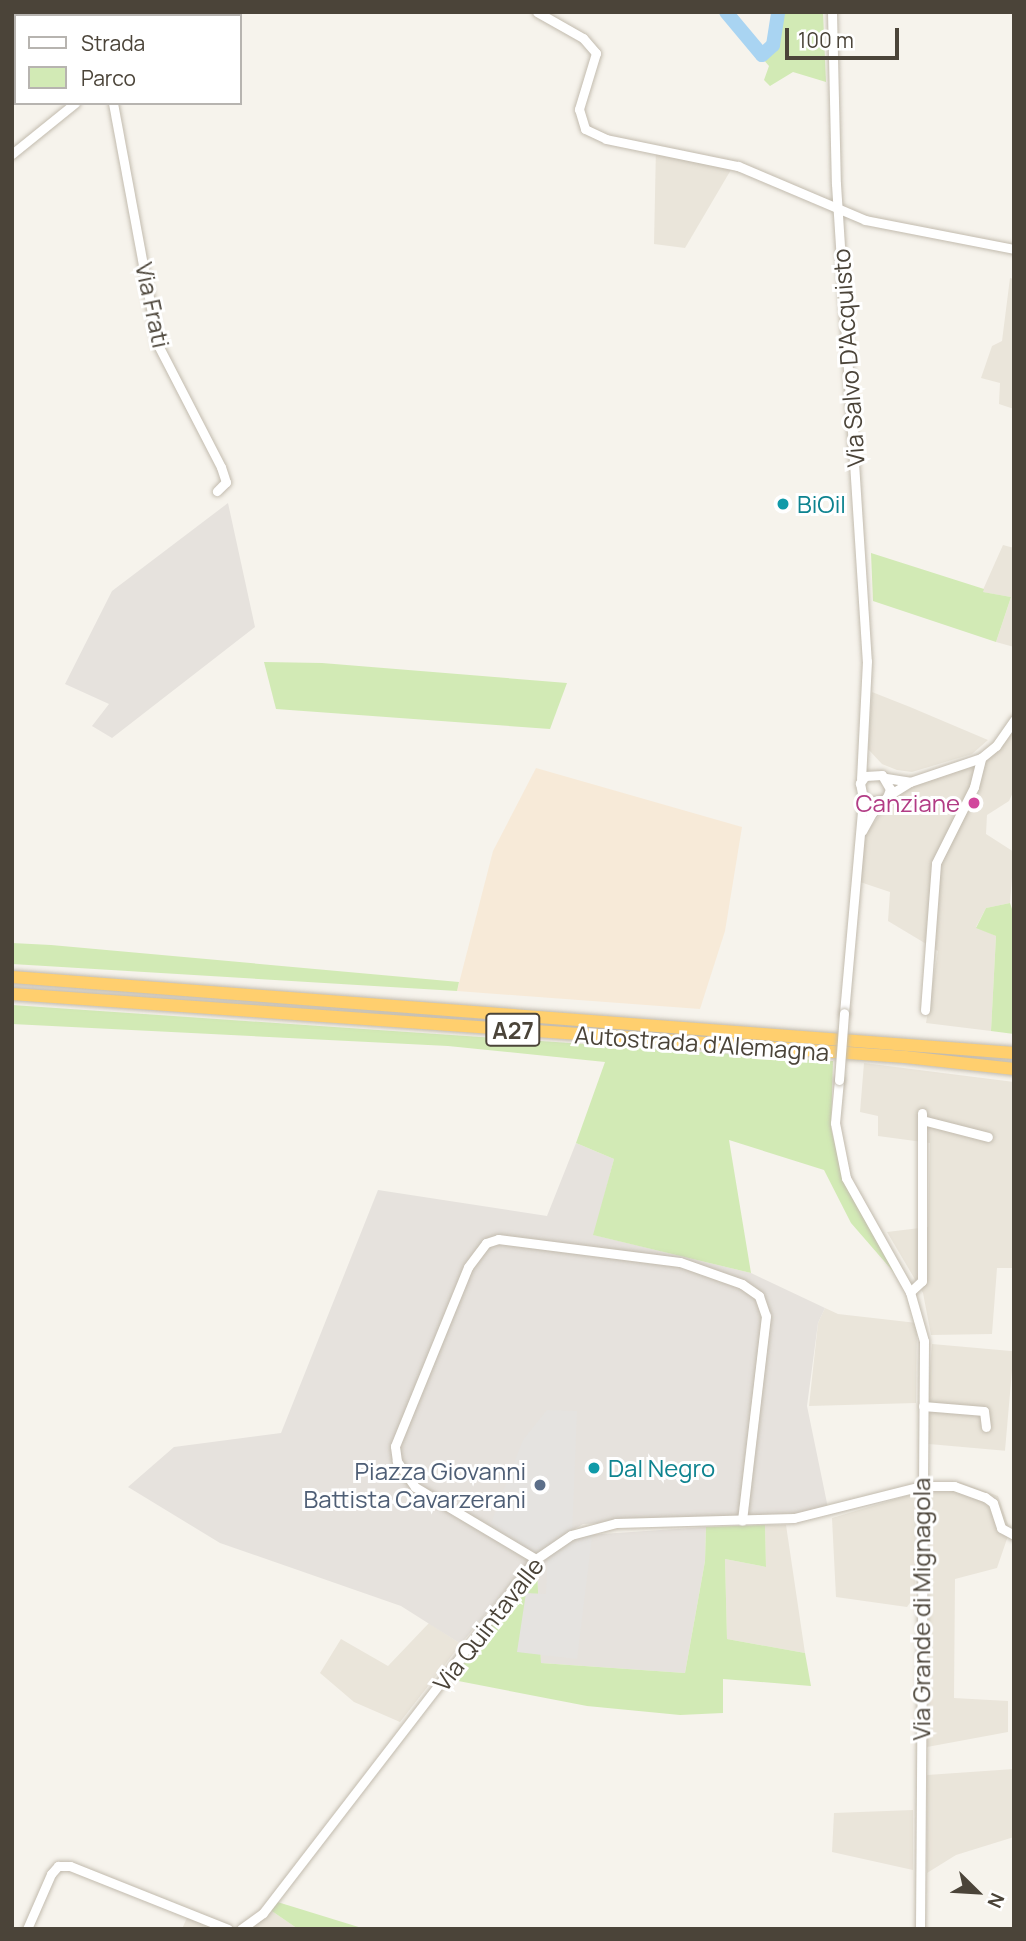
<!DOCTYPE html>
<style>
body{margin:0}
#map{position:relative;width:1026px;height:1941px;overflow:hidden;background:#f6f3ec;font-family:Manrope,sans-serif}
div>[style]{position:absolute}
.residential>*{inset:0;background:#eae5da;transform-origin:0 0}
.commercial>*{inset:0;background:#f7ead8}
.industrial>*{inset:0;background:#e6e2dd}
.green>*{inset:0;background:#d2eab5}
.parking>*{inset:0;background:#e5e3e0}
.river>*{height:14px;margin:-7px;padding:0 7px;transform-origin:7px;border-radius:7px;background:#a9d4f2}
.roads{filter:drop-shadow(0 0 2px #c2bbae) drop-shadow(0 0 2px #c2bbae)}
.minor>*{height:9px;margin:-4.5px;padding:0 4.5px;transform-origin:4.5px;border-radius:4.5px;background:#fff}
.highway>*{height:12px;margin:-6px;padding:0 6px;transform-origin:6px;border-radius:6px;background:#ffcf6e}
.rail>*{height:2.5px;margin-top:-1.25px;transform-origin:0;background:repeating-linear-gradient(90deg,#9a9a9a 0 9px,transparent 0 18px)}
.bridges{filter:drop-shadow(0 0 2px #c2bbae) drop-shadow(0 0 2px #c2bbae)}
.minor-bridge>*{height:9px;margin:-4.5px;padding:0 4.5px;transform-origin:4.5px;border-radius:4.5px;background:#fff}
.dots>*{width:19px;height:19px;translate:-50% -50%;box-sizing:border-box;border:4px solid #fff;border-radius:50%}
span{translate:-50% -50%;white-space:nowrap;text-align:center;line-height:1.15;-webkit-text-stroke:6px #fff;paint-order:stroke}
.shield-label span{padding:2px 5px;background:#fff;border:2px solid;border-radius:5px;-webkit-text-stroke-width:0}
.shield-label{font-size:23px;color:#4b4439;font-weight:700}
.street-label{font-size:24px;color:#4b4439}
.culture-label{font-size:24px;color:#0d838f}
.left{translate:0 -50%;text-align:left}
.hotel-label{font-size:24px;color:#b23c85}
.right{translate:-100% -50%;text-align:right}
.service-label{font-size:24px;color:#4e5e75}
.frame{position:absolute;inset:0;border:14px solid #4b4439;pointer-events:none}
.legend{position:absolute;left:14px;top:14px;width:228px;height:91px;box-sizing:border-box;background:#fff;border:2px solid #b7b4b0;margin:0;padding:9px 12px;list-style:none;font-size:21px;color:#4b4439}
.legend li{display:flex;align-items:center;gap:14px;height:35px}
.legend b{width:35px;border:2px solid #b7b4b0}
.north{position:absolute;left:942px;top:1857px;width:70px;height:70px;-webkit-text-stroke:5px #fff;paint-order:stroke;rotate:114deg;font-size:19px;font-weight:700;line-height:28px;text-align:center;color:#4b4439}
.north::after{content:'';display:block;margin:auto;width:24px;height:32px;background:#4b4439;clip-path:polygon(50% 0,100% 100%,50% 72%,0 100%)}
.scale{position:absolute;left:785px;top:28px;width:114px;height:32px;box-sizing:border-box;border:4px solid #4b4439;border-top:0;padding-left:9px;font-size:21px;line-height:24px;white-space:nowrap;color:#4b4439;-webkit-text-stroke:5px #fff;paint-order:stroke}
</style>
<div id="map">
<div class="residential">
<div style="clip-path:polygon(656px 147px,732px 168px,685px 248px,654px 244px)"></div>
<div style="clip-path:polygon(1010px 278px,1014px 279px,1014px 409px,999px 404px,1000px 383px,981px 378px,992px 346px,1002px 341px)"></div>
<div style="clip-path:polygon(1003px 545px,1014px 548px,1014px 647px,996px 642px,1011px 597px,982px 592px)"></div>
<div style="clip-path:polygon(872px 692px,910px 707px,988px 740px,972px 754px,912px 772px,897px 770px,882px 764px,868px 749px)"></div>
<div style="clip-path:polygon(1014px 713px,1014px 790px,1009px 801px,987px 815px,986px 834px,1014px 852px,1010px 903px,986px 908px,976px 927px,996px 936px,991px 1031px,926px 1023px,938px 951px,888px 921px,890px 892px,860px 882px,864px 836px,891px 800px,913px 784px,975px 765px,998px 745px)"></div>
<div style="clip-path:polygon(864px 1063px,1014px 1082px,1014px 1268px,997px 1268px,992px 1334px,931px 1335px,923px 1293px,887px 1232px,928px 1227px,930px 1143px,878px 1136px,878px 1116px,860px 1112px)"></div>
<div style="clip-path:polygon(825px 1308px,838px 1314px,917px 1323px,916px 1403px,809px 1406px,818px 1323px)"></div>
<div style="left:932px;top:1344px;width:82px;height:100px;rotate:5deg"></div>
<div style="clip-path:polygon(960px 1482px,998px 1496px,1010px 1530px,997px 1568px,955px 1579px,954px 1698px,1008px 1701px,1008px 1732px,927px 1747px,930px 1484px)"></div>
<div style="clip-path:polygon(916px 1493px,915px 1596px,907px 1607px,836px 1597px,832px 1518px)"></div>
<div style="clip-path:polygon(765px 1525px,786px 1525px,805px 1653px,727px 1639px,725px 1559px,766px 1567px)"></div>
<div style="clip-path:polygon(429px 1623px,461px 1644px,400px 1722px,354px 1702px,320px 1673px,341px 1639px,388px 1666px)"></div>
<div style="clip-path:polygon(1014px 1769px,1014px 1837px,956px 1855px,927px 1873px,927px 1775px)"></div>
<div style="clip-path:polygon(913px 1810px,913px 1870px,832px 1852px,834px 1813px)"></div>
<div style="clip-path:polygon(266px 1907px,298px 1929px,182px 1929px,189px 1913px,231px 1928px,244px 1928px)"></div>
</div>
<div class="commercial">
<div style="clip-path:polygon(536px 768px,742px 827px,725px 931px,700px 1009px,457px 991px,493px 851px)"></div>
</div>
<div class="industrial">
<div style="clip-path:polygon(228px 503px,255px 627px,112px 738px,92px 726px,109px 704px,65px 684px,112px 591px)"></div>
<div style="clip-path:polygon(576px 1143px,614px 1159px,594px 1235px,751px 1273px,825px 1308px,818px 1323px,807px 1406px,828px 1508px,804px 1513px,583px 1524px,536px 1552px,461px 1644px,401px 1606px,220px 1543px,128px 1487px,174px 1447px,281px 1433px,378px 1190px,547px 1216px)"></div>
<div style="clip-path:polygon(706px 1527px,705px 1561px,685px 1673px,541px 1663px,537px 1567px,558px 1549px,587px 1535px)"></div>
</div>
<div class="green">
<div style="clip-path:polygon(776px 12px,823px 12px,826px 82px,793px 72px,770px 86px,764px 80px,769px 66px,754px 49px,767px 45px)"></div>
<div style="clip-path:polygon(871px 553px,984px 589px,983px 592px,1011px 597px,996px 642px,873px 601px)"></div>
<div style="clip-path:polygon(264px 662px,322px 663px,567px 683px,550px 729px,276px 709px)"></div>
<div style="clip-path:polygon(1010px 903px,1014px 915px,1014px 1034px,991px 1031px,996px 936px,976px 928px,986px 908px)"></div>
<div style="clip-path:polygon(12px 943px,51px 945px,459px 982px,457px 991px,12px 964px)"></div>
<div style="clip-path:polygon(12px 1005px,833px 1061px,831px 1128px,844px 1182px,904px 1284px,851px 1223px,824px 1170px,729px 1140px,751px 1273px,593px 1235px,614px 1159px,576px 1143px,605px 1062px,448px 1046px,12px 1024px)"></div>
<div style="clip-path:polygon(765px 1525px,766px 1567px,725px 1559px,727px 1639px,805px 1653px,811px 1686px,723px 1679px,723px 1713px,680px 1715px,587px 1706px,448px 1679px,537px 1567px,541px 1663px,685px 1673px,705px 1561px,706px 1527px)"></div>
<div style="clip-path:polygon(271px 1900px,365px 1929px,298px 1929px,266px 1907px)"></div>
</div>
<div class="parking">
<div style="clip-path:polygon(547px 1410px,577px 1411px,572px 1534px,593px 1528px,577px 1659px,517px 1652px,526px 1593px,546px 1594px,548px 1550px,535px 1561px,488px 1531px,523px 1440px)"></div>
</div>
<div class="river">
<div style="left:726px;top:12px;width:56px;rotate:50.1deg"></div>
<div style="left:762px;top:55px;width:15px;rotate:-42deg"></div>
<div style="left:773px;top:45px;width:33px;rotate:-81deg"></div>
</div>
<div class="roads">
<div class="minor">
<div style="left:537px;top:12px;width:53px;rotate:29.5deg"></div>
<div style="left:583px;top:38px;width:20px;rotate:49deg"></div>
<div style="left:596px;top:53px;width:59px;rotate:106.9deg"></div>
<div style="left:579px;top:109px;width:21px;rotate:73deg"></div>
<div style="left:585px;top:129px;width:23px;rotate:25deg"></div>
<div style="left:606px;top:139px;width:135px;rotate:11.6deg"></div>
<div style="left:738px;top:166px;width:138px;rotate:23deg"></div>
<div style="left:865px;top:220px;width:152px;rotate:11deg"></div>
<div style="left:832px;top:12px;width:172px;rotate:88.7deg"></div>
<div style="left:836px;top:184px;width:478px;rotate:86.3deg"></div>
<div style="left:867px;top:661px;width:118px;rotate:92.9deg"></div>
<div style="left:182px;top:16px;width:6px;rotate:-39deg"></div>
<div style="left:113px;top:103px;width:246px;rotate:79.5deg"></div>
<div style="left:158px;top:345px;width:137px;rotate:62.7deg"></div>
<div style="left:221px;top:467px;width:16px;rotate:72deg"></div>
<div style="left:226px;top:482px;width:13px;rotate:135deg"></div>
<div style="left:12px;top:154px;width:81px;rotate:-39deg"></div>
<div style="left:886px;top:778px;width:24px;rotate:9deg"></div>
<div style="left:910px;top:782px;width:26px;rotate:148deg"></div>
<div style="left:910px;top:782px;width:75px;rotate:-18.7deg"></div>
<div style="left:981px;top:758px;width:19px;rotate:-39deg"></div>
<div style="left:996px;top:746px;width:32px;rotate:-55deg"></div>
<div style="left:862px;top:831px;width:21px;rotate:-61deg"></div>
<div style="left:872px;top:813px;width:22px;rotate:-47deg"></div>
<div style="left:887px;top:797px;width:9px;rotate:-69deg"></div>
<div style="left:890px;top:789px;width:16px;rotate:-120deg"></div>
<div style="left:882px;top:775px;width:17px;rotate:177deg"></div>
<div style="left:865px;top:776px;width:9px;rotate:126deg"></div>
<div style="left:860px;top:783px;width:15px;rotate:79deg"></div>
<div style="left:863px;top:798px;width:7px;rotate:34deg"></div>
<div style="left:869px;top:802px;width:14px;rotate:-8deg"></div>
<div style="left:925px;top:1010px;width:147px;rotate:-85.7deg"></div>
<div style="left:936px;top:863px;width:85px;rotate:-63.4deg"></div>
<div style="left:974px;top:787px;width:30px;rotate:-76deg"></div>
<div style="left:844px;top:1013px;width:216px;rotate:-84.9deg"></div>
<div style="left:839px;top:1080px;width:43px;rotate:95.3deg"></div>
<div style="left:835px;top:1123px;width:56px;rotate:78.7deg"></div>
<div style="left:846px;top:1178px;width:131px;rotate:60.7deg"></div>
<div style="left:910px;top:1292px;width:51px;rotate:74.1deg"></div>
<div style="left:924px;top:1341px;width:588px;rotate:90.39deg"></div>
<div style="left:922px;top:1120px;width:68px;rotate:14.4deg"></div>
<div style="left:910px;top:1292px;width:16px;rotate:-43deg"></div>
<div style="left:922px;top:1281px;width:168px;rotate:-90deg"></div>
<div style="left:923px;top:1406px;width:61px;rotate:4.7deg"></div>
<div style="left:984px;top:1411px;width:16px;rotate:83deg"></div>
<div style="left:536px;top:1559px;width:141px;rotate:-149.2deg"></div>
<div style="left:415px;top:1487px;width:32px;rotate:-125deg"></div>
<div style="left:397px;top:1461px;width:15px;rotate:-98deg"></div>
<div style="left:395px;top:1446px;width:193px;rotate:-67.8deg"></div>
<div style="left:468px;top:1267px;width:30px;rotate:-53deg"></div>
<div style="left:486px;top:1243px;width:13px;rotate:-18deg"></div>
<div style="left:498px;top:1239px;width:183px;rotate:7.2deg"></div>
<div style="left:680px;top:1262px;width:66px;rotate:19.5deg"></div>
<div style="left:742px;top:1284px;width:21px;rotate:35deg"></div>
<div style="left:759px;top:1296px;width:21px;rotate:71deg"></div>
<div style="left:766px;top:1316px;width:206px;rotate:96.7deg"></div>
<div style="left:27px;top:1929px;width:60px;rotate:-66.4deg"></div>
<div style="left:51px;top:1874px;width:11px;rotate:-49deg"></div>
<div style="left:58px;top:1866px;width:12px"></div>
<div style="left:70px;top:1866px;width:170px;rotate:21.7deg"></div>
<div style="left:241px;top:1929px;width:27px;rotate:-36deg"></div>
<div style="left:263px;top:1913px;width:447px;rotate:-52.4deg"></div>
<div style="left:536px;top:1559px;width:42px;rotate:-34.4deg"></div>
<div style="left:571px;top:1535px;width:47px;rotate:-14.9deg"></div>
<div style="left:616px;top:1523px;width:178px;rotate:-1.6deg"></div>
<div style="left:794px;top:1518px;width:131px;rotate:-14.1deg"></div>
<div style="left:921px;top:1486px;width:33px"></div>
<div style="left:954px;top:1486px;width:33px;rotate:20deg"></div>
<div style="left:985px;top:1497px;width:10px;rotate:37deg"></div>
<div style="left:993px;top:1503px;width:26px;rotate:72deg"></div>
<div style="left:1001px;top:1528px;width:15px;rotate:28deg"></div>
</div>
<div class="highway">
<div style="left:12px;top:977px;width:1005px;rotate:4.34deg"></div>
<div style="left:12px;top:994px;width:895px;rotate:4.04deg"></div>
<div style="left:905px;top:1057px;width:110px;rotate:6.3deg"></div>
</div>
</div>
<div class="rail">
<div style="left:26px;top:16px;width:4px;rotate:-90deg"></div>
<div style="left:12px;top:78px;width:16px;rotate:-76deg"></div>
</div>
<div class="bridges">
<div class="minor-bridge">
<div style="left:839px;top:1080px;width:67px;rotate:-85.7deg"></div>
</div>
</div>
<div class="dots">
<div style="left:783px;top:504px;background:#0f9aa8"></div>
<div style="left:974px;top:803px;background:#d1479c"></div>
<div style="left:594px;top:1468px;background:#0f9aa8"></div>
<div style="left:540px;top:1485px;background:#5c6f8a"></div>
</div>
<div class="shield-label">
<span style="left:513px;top:1030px">A27</span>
</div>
<div class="street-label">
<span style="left:153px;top:305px;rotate:78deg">Via Frati</span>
<span style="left:848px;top:358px;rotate:-94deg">Via Salvo D'Acquisto</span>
<span style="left:702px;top:1043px;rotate:4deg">Autostrada d'Alemagna</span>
<span style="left:921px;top:1609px;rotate:-90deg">Via Grande di Mignagola</span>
<span style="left:488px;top:1624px;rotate:-52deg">Via Quintavalle</span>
</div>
<div class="culture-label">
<span class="left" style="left:797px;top:504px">BiOil</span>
<span class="left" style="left:608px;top:1468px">Dal Negro</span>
</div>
<div class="hotel-label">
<span class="right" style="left:960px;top:803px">Canziane</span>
</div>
<div class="service-label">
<span class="right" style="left:526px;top:1485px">Piazza Giovanni<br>Battista Cavarzerani</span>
</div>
<div class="frame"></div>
<ul class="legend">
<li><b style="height:9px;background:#fff"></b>Strada</li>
<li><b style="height:19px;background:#d2eab5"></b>Parco</li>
</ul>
<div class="north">N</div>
<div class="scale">100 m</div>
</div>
